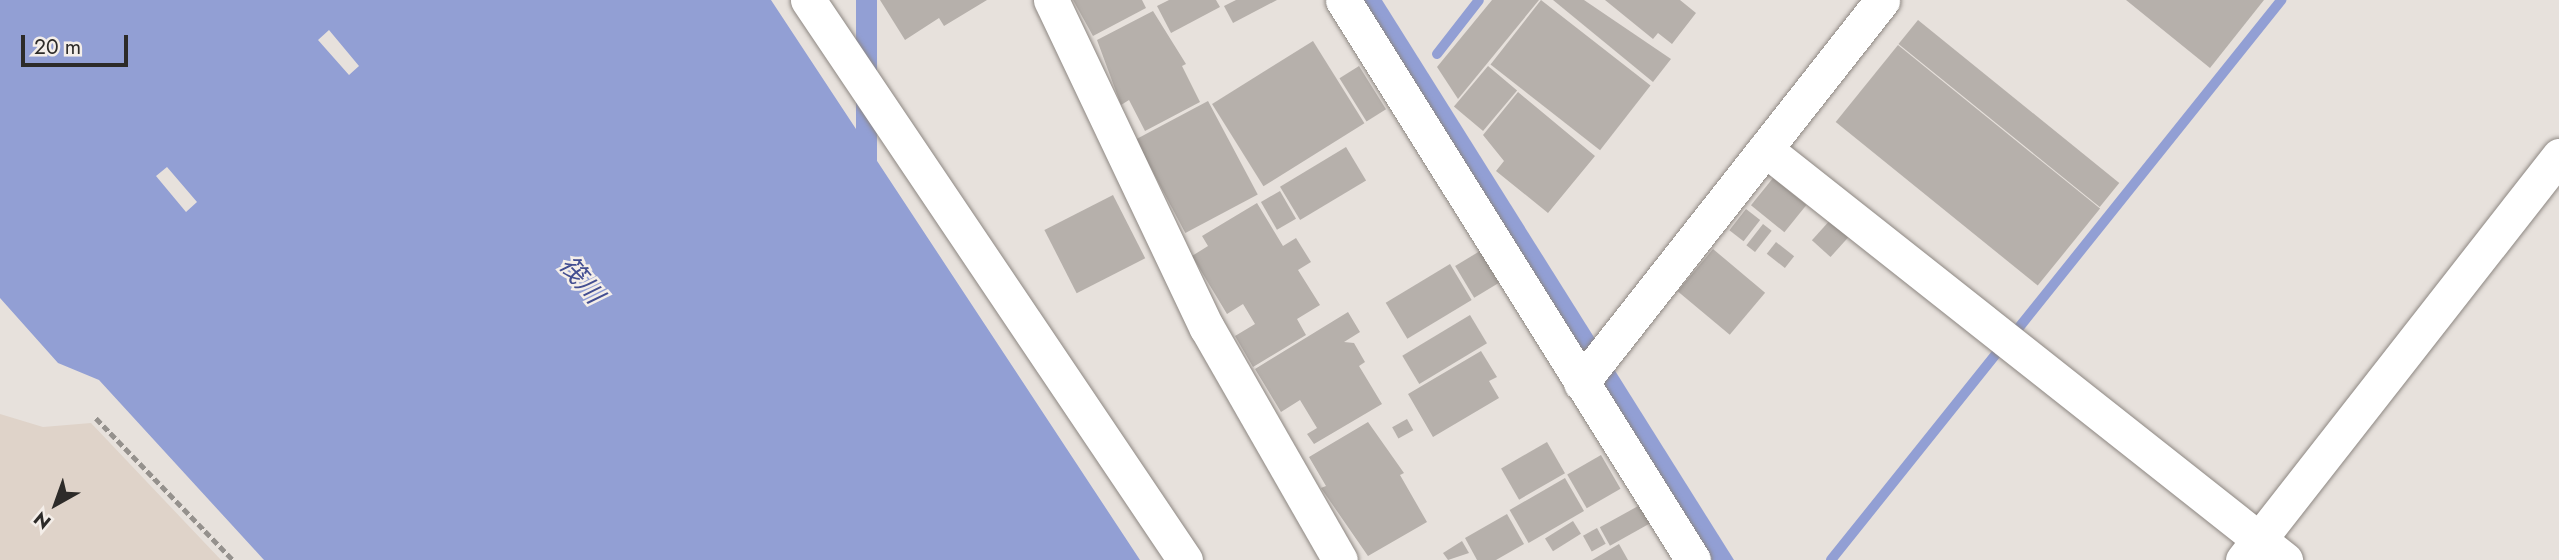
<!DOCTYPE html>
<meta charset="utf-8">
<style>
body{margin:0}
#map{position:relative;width:2559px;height:560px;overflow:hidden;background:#e7e1dc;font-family:Jost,"Noto Sans JP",sans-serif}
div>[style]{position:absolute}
.built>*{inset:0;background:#dfd3c9}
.water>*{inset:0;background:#929fd4;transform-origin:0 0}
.stream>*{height:10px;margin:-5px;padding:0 5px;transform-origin:5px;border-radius:5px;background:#929fd4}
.building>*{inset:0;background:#b6b0ab;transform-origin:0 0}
.path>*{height:4.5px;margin-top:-2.25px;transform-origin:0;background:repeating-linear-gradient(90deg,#95918d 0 7px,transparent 0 10.5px)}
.roads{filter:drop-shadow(0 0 2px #8d8782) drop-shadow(0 0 2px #8d8782)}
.street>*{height:35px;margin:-17.5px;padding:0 17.5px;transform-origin:17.5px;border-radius:17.5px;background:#fff}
span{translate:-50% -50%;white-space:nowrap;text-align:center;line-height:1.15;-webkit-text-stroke:5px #f4eee9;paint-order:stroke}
.water-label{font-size:26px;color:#434e91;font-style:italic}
.north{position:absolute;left:21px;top:469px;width:70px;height:70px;-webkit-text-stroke:5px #f4eee9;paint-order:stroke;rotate:220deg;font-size:19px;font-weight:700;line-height:28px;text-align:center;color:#2d2b29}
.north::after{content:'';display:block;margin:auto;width:24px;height:32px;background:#2d2b29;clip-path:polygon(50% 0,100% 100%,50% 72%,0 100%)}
.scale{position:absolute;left:21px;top:35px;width:107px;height:32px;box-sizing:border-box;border:4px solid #2d2b29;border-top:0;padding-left:9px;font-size:21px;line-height:24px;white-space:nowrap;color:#2d2b29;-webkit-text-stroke:5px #f4eee9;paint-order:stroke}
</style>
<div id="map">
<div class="built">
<div style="clip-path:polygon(0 414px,43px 427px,91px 423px,221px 560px,0 560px)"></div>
</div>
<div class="water">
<div style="clip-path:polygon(evenodd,0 0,771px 0,1140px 560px,264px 560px,99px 380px,58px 363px,0 298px,0 0,329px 30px,359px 66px,349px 75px,318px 40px,329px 30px,0 0,167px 167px,197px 202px,186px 212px,156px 176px,167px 167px)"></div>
<div style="left:856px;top:0;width:21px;height:669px"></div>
<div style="clip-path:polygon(1361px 0,1382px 0,1734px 560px,1710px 560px)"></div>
</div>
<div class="stream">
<div style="left:1437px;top:54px;width:68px;rotate:-52.1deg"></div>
<div style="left:2017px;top:330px;width:423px;rotate:-51.3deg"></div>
<div style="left:1831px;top:560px;width:265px;rotate:-51.3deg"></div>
</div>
<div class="building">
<div style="clip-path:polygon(880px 0,987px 0,944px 26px,939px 18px,905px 40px)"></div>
<div style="clip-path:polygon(1073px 0,1142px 0,1146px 8px,1093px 36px)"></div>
<div style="clip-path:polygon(1169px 0,1216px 0,1220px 7px,1171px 33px,1157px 6px)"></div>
<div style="clip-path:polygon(1236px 0,1277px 0,1233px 23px,1224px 6px)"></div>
<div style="clip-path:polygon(1492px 0,1539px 0,1458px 99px,1437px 67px)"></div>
<div style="left:1541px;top:0;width:139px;height:82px;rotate:38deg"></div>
<div style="clip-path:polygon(1553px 0,1584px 0,1671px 59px,1653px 82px)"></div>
<div style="clip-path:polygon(1605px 0,1680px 0,1696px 13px,1672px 44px,1658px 33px,1653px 39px)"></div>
<div style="clip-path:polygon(2126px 0,2264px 0,2210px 68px)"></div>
<div style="clip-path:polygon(1153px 11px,1186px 64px,1182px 66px,1200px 102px,1145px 131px,1129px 100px,1121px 105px,1097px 40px)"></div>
<div style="left:1918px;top:20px;width:259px;height:31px;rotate:39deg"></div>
<div style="left:1313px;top:41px;width:97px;height:119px;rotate:58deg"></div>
<div style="left:1898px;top:45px;width:260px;height:99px;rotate:39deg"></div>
<div style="left:1359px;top:66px;width:51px;height:23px;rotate:58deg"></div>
<div style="left:1488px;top:66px;width:38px;height:53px;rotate:40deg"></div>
<div style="clip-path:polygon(1518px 92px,1595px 156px,1548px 213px,1496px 171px,1504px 161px,1483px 135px)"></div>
<div style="left:1208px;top:101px;width:106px;height:82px;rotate:62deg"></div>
<div style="left:1346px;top:147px;width:39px;height:77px;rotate:59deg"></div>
<div style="left:1773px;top:178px;width:43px;height:35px;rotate:39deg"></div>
<div style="left:1280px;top:191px;width:32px;height:22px;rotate:60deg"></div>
<div style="left:1113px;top:195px;width:71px;height:77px;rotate:63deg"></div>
<div style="clip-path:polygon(1257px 203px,1283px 246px,1296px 238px,1311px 262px,1298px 270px,1320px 305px,1297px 319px,1306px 335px,1253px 367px,1235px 336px,1255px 324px,1243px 304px,1227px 314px,1192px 256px,1208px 246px,1202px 236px)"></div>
<div style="left:1746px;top:209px;width:18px;height:27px;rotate:38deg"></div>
<div style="left:1832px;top:218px;width:25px;height:30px;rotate:42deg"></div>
<div style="left:1763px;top:224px;width:11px;height:27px;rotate:38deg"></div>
<div style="left:1776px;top:242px;width:23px;height:15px;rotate:38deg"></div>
<div style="left:1713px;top:249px;width:68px;height:55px;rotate:40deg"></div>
<div style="left:1480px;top:251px;width:37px;height:29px;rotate:59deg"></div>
<div style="left:1450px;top:264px;width:42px;height:75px;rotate:59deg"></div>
<div style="clip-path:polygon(1348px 312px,1360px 332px,1344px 342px,1354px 343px,1365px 362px,1359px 366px,1382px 404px,1314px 444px,1307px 434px,1317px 428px,1300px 400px,1281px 412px,1255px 369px)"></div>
<div style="left:1470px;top:315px;width:33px;height:79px;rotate:59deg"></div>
<div style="clip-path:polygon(1481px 351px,1497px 377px,1489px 381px,1499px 398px,1433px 437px,1408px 394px)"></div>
<div style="left:1407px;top:419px;width:13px;height:17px;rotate:61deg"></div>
<div style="clip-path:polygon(1368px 422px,1404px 473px,1400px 475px,1427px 522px,1368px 556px,1321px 488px,1326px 486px,1309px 457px)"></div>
<div style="left:1547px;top:442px;width:36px;height:53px;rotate:60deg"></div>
<div style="left:1601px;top:455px;width:39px;height:39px;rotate:60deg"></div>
<div style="left:1565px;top:478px;width:38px;height:64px;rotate:60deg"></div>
<div style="left:1640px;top:505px;width:21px;height:46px;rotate:61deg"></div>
<div style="clip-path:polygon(1507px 514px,1524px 544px,1496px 560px,1477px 560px,1465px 538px)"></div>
<div style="left:1573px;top:521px;width:15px;height:33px;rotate:58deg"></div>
<div style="left:1597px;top:528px;width:18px;height:16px;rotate:61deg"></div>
<div style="clip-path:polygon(1462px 541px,1469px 553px,1448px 560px,1443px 553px)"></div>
<div style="clip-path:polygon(1619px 544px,1628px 560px,1592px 560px)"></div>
</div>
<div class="path">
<div style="left:96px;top:418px;width:197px;rotate:46deg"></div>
</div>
<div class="roads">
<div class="street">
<div style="left:808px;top:0;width:675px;rotate:56.05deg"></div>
<div style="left:1051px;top:0;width:363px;rotate:64.6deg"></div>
<div style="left:1207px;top:328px;width:267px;rotate:60.2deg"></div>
<div style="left:1343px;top:0;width:660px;rotate:57.99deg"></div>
<div style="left:1765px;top:149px;width:663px;rotate:38.32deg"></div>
<div style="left:1581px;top:383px;width:487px;rotate:-51.8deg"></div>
<div style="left:2243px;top:560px;width:513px;rotate:-51.97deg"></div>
</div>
</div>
<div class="water-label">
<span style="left:581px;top:280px;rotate:50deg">筏川</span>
</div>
<div class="north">N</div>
<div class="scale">20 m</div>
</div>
